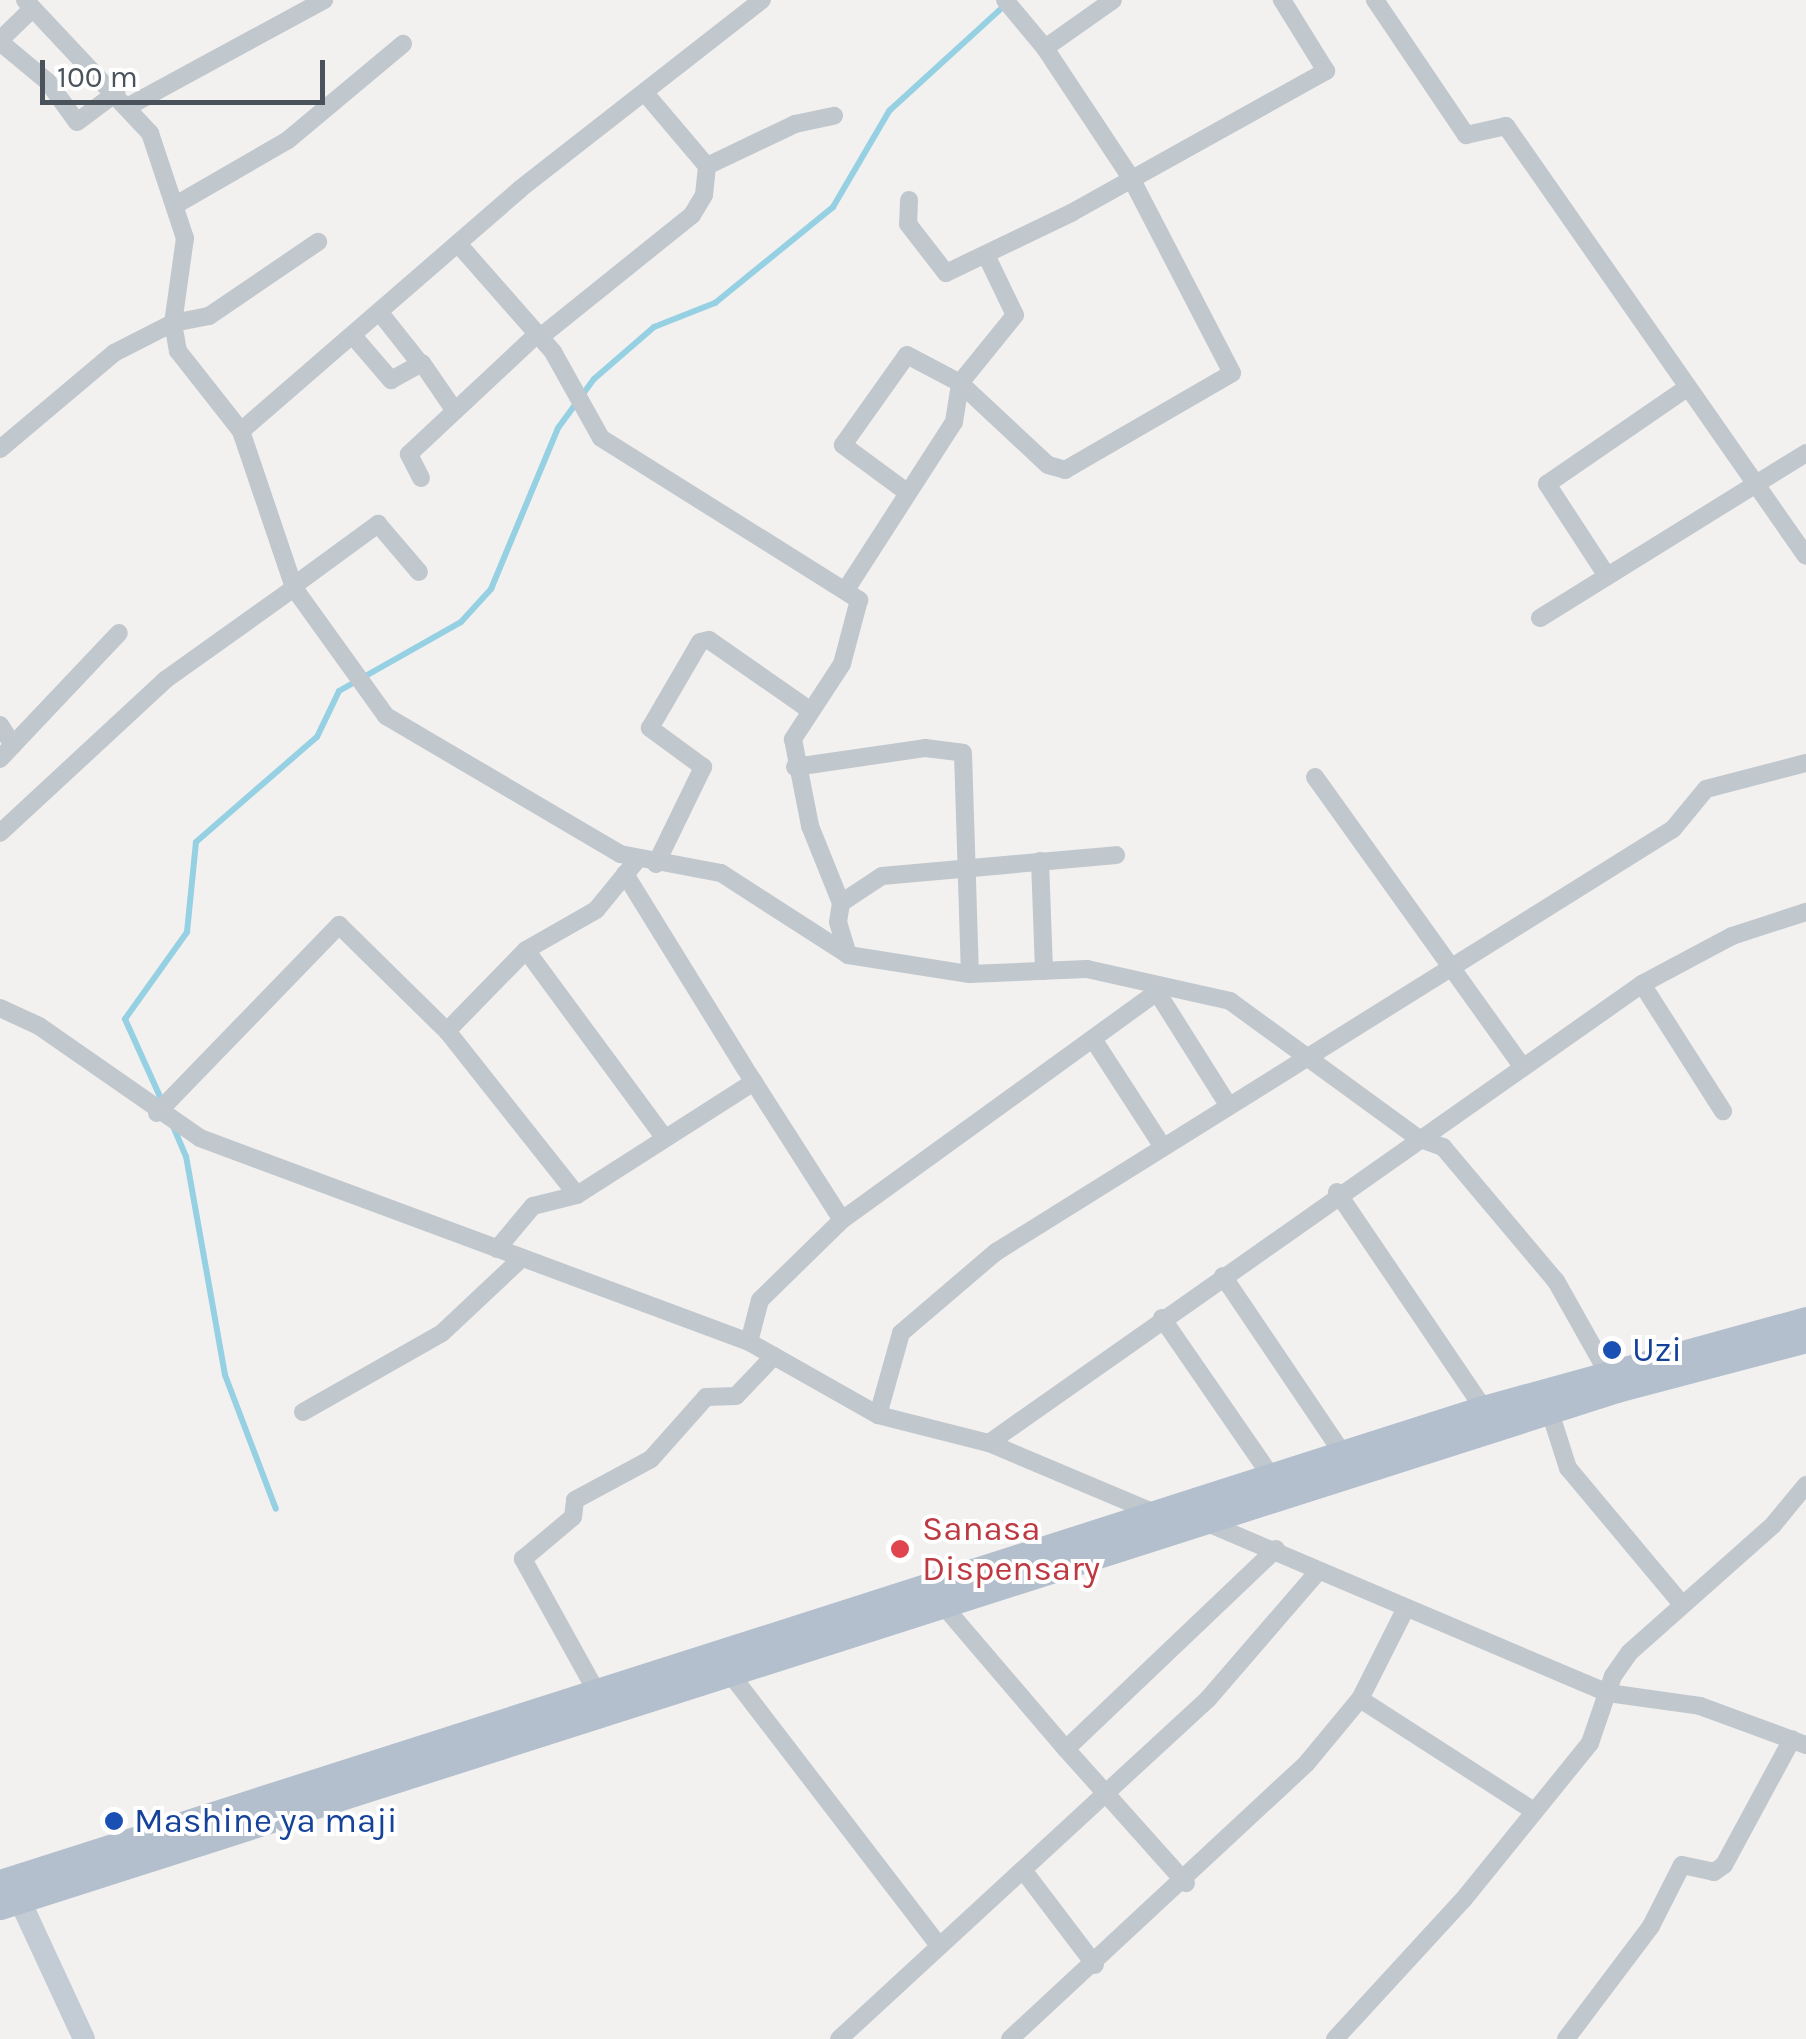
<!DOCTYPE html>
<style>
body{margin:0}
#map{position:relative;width:1806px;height:2039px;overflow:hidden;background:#f2f1f0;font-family:Karla,sans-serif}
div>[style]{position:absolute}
.stream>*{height:6px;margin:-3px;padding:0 3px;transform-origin:3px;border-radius:3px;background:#96d0e3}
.street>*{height:18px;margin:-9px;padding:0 9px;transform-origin:9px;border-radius:9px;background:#c0c7cd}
.secondary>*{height:22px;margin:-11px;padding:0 11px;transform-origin:11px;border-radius:11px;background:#c3cbd5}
.primary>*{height:25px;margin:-12.5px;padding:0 12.5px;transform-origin:12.5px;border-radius:12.5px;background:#b3bfcc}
.dots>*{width:28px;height:28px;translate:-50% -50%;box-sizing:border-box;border:5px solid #fff;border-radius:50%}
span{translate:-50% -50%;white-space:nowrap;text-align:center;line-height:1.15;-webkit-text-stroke:8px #fff;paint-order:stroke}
.transit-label{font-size:35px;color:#164399}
.left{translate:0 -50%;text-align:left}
.health-label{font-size:35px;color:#be3a42}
.scale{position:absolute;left:40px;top:60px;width:285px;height:45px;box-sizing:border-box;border:5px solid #4a535c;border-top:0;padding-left:12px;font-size:30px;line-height:35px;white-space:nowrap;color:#4a535c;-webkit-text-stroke:8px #fff;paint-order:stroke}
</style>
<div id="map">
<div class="stream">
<div style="left:162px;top:1101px;width:90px;rotate:-114.3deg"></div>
<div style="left:125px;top:1019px;width:107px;rotate:-54.5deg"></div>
<div style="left:187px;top:932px;width:90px;rotate:-84.3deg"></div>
<div style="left:196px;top:842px;width:160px;rotate:-41deg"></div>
<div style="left:317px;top:737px;width:51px;rotate:-64.4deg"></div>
<div style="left:339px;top:691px;width:140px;rotate:-29.5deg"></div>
<div style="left:461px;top:622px;width:45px;rotate:-47.7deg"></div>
<div style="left:491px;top:589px;width:174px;rotate:-67.4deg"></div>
<div style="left:558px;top:428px;width:61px;rotate:-53.7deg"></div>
<div style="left:594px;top:379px;width:79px;rotate:-40.9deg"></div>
<div style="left:654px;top:327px;width:66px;rotate:-21.5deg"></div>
<div style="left:715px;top:303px;width:152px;rotate:-39.1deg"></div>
<div style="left:833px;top:207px;width:111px;rotate:-59.7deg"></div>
<div style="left:889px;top:111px;width:157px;rotate:-42.4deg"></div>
<div style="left:173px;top:1126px;width:33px;rotate:67deg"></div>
<div style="left:186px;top:1156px;width:222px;rotate:79.9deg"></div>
<div style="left:225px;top:1375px;width:143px;rotate:69.2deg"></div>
</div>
<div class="street">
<div style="left:25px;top:0;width:183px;rotate:46.8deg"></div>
<div style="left:150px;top:133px;width:111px;rotate:71.6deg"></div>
<div style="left:185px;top:238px;width:86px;rotate:98deg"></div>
<div style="left:173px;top:323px;width:28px;rotate:80deg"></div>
<div style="left:178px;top:351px;width:102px;rotate:51.8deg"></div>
<div style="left:241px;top:431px;width:166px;rotate:71.3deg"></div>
<div style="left:294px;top:588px;width:158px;rotate:54.3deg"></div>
<div style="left:386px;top:716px;width:272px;rotate:30.5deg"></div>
<div style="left:620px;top:854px;width:103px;rotate:10.7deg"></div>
<div style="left:721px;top:873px;width:151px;rotate:32.8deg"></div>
<div style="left:848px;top:955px;width:123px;rotate:8.9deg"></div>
<div style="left:970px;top:974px;width:117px;rotate:-2.4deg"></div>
<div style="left:1087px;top:969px;width:147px;rotate:12.6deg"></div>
<div style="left:1230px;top:1001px;width:233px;rotate:36.1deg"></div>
<div style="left:1418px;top:1138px;width:27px;rotate:20deg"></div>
<div style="left:1443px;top:1147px;width:175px;rotate:49.9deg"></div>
<div style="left:1556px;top:1281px;width:102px;rotate:60.7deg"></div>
<div style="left:1005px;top:0;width:62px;rotate:50.2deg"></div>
<div style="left:1375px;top:0;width:163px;rotate:56deg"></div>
<div style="left:1466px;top:135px;width:41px;rotate:-12.7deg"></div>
<div style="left:1506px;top:126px;width:524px;rotate:55.1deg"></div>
<div style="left:0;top:40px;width:45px;rotate:-44.1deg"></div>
<div style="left:0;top:42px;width:62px;rotate:39.8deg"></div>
<div style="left:48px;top:82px;width:49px;rotate:54.1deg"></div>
<div style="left:77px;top:122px;width:49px;rotate:-36.6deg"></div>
<div style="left:645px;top:93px;width:96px;rotate:49.7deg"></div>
<div style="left:129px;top:106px;width:222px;rotate:-28.5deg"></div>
<div style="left:909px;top:200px;width:24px;rotate:92deg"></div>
<div style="left:908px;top:224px;width:62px;rotate:52.2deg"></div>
<div style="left:946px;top:273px;width:139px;rotate:-25.6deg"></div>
<div style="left:1071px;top:213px;width:292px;rotate:-29.1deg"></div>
<div style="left:1326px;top:71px;width:84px;rotate:-121.8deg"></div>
<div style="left:179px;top:203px;width:126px;rotate:-30deg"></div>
<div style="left:288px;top:140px;width:150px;rotate:-39.9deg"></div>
<div style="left:460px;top:246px;width:141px;rotate:48.7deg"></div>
<div style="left:553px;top:352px;width:98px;rotate:60.8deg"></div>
<div style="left:601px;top:438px;width:305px;rotate:32.1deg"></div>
<div style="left:859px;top:600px;width:66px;rotate:104.9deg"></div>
<div style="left:842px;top:664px;width:90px;rotate:123.2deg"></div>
<div style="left:793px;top:739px;width:89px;rotate:78.9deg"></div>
<div style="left:810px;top:826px;width:83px;rotate:68.1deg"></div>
<div style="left:381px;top:314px;width:61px;rotate:51.6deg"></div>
<div style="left:354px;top:337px;width:57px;rotate:49.3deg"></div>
<div style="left:391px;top:380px;width:35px;rotate:-29deg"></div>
<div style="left:422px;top:363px;width:58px;rotate:55.5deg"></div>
<div style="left:539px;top:338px;width:196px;rotate:-38.8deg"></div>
<div style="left:692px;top:215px;width:23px;rotate:-59deg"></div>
<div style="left:704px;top:195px;width:29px;rotate:-84deg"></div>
<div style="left:707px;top:166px;width:98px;rotate:-25.5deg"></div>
<div style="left:795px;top:124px;width:40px;rotate:-12deg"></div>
<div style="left:241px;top:431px;width:369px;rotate:-40.9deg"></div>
<div style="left:520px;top:189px;width:307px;rotate:-38deg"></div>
<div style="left:0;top:449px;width:149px;rotate:-40.1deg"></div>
<div style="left:114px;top:353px;width:66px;rotate:-27deg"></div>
<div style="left:173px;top:323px;width:37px;rotate:-11deg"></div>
<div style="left:209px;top:316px;width:132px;rotate:-34.2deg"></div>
<div style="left:421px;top:478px;width:27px;rotate:-117deg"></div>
<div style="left:409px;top:454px;width:173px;rotate:-43.1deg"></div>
<div style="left:904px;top:490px;width:76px;rotate:-143.6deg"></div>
<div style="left:843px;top:445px;width:110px;rotate:-54.6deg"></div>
<div style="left:907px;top:355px;width:60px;rotate:27.8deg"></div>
<div style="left:960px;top:383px;width:120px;rotate:43deg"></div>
<div style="left:1048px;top:465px;width:18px;rotate:16deg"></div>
<div style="left:1065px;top:470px;width:193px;rotate:-30.1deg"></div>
<div style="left:1232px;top:373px;width:220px;rotate:-117.4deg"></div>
<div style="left:1131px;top:178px;width:156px;rotate:-123.5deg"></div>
<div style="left:1045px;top:48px;width:83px;rotate:-35.2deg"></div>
<div style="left:1607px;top:576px;width:110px;rotate:-123.1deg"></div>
<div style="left:1547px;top:484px;width:166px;rotate:-34.5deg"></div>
<div style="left:296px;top:584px;width:102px;rotate:-36.2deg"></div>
<div style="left:378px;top:524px;width:63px;rotate:49.5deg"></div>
<div style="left:847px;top:588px;width:197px;rotate:-57.2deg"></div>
<div style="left:954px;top:422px;width:39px;rotate:-81deg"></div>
<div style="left:960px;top:383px;width:87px;rotate:-51deg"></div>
<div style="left:1015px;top:315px;width:67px;rotate:-115.8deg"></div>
<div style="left:1540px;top:618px;width:313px;rotate:-31.8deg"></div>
<div style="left:0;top:725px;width:24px;rotate:57deg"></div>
<div style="left:13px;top:745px;width:19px;rotate:133deg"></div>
<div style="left:13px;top:745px;width:154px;rotate:-46.6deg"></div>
<div style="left:795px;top:767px;width:131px;rotate:-8.3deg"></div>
<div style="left:925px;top:748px;width:38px;rotate:7deg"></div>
<div style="left:963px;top:753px;width:221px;rotate:88.2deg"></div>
<div style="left:1315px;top:777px;width:355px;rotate:54.4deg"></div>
<div style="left:0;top:833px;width:225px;rotate:-42.8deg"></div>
<div style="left:165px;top:680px;width:158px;rotate:-35.5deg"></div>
<div style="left:1040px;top:861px;width:110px;rotate:87.9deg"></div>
<div style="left:656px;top:864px;width:108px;rotate:-64.1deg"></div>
<div style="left:703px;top:767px;width:66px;rotate:-143.7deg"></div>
<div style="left:650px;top:728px;width:99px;rotate:-59.8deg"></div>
<div style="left:700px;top:642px;width:9px;rotate:-13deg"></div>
<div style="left:709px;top:640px;width:124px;rotate:34.8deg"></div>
<div style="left:625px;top:874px;width:230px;rotate:58.3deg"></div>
<div style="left:526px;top:950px;width:231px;rotate:53.6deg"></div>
<div style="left:848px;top:955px;width:34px;rotate:-107deg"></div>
<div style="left:838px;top:922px;width:19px;rotate:-81deg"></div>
<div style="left:841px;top:903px;width:49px;rotate:-33.4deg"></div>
<div style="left:882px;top:876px;width:235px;rotate:-5.1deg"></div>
<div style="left:1642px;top:984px;width:151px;rotate:57.5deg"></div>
<div style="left:1157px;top:992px;width:131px;rotate:57.8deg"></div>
<div style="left:0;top:1008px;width:43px;rotate:24.8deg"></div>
<div style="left:39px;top:1026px;width:196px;rotate:34.8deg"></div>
<div style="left:200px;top:1138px;width:586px;rotate:20.38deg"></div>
<div style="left:749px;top:1342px;width:148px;rotate:29.5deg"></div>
<div style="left:878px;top:1415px;width:114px;rotate:14.2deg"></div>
<div style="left:989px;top:1443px;width:180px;rotate:22.9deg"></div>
<div style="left:1093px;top:1039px;width:125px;rotate:57.1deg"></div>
<div style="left:748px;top:1073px;width:174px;rotate:57.4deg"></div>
<div style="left:157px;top:1113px;width:262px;rotate:-45.9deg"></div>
<div style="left:339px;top:925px;width:151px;rotate:44.5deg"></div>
<div style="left:1337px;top:1192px;width:261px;rotate:55.9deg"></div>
<div style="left:577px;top:1195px;width:209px;rotate:-128.4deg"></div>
<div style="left:447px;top:1031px;width:113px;rotate:-45.7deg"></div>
<div style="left:526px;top:950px;width:81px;rotate:-29.7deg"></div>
<div style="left:596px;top:910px;width:65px;rotate:-50.6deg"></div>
<div style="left:497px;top:1249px;width:56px;rotate:-50.1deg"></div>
<div style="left:533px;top:1206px;width:45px;rotate:-14deg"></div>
<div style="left:577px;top:1195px;width:210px;rotate:-32.6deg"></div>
<div style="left:1223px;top:1276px;width:215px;rotate:56deg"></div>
<div style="left:1162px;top:1318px;width:192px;rotate:55.4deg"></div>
<div style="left:749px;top:1342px;width:43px;rotate:-75.3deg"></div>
<div style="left:760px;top:1300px;width:115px;rotate:-44.3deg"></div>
<div style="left:842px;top:1220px;width:397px;rotate:-35.9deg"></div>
<div style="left:303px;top:1412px;width:160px;rotate:-29.6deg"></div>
<div style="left:442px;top:1333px;width:110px;rotate:-43.2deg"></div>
<div style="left:1550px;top:1412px;width:59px;rotate:72.2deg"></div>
<div style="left:1568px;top:1468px;width:175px;rotate:50.1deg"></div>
<div style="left:878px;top:1415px;width:85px;rotate:-74.3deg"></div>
<div style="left:901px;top:1333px;width:125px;rotate:-40.5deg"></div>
<div style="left:996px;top:1252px;width:798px;rotate:-32deg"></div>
<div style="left:1673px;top:829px;width:52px;rotate:-50.5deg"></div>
<div style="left:1706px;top:789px;width:103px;rotate:-14.6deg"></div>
<div style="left:989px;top:1443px;width:798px;rotate:-35.1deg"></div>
<div style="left:1642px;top:984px;width:102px;rotate:-28.1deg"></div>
<div style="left:1732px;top:936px;width:78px;rotate:-18deg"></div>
<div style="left:1205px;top:1522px;width:438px;rotate:23deg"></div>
<div style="left:1608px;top:1693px;width:93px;rotate:8deg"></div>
<div style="left:1700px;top:1706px;width:113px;rotate:20.2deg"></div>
<div style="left:942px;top:1604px;width:191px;rotate:49.5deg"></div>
<div style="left:1066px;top:1749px;width:290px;rotate:-43.6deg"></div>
<div style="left:729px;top:1672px;width:343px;rotate:52.5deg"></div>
<div style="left:595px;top:1689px;width:149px;rotate:-119deg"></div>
<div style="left:523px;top:1559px;width:65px;rotate:-40deg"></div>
<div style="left:573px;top:1517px;width:17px;rotate:-83deg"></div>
<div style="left:575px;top:1500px;width:86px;rotate:-28.3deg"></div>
<div style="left:651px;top:1459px;width:83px;rotate:-48.4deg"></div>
<div style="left:706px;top:1397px;width:30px;rotate:-2deg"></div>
<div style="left:736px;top:1396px;width:55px;rotate:-46.5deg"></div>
<div style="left:1360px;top:1699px;width:203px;rotate:32.8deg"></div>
<div style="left:1066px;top:1749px;width:180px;rotate:48.2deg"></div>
<div style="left:1023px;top:1870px;width:119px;rotate:52.8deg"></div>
<div style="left:839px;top:2039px;width:502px;rotate:-42.66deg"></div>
<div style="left:1208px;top:1699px;width:164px;rotate:-49.2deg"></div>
<div style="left:1010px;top:2039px;width:404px;rotate:-42.9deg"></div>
<div style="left:1306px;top:1764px;width:85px;rotate:-50.3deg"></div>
<div style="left:1360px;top:1699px;width:97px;rotate:-63.2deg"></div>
<div style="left:1335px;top:2039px;width:189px;rotate:-47.4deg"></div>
<div style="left:1463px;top:1900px;width:202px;rotate:-51deg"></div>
<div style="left:1590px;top:1743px;width:71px;rotate:-71.1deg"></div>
<div style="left:1613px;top:1676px;width:29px;rotate:-55deg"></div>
<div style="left:1630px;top:1652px;width:191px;rotate:-41.6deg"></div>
<div style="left:1773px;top:1525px;width:52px;rotate:-50.5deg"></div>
<div style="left:1566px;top:2039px;width:141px;rotate:-53deg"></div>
<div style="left:1651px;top:1926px;width:68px;rotate:-63.1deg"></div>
<div style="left:1682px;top:1865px;width:33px;rotate:12deg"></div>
<div style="left:1714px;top:1872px;width:12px;rotate:-35deg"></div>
<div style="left:1724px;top:1865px;width:143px;rotate:-61.6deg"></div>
</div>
<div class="secondary">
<div style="left:14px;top:1888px;width:166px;rotate:65.1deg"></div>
</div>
<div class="primary">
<div style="left:0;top:1882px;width:1557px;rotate:-17.73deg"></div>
<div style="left:1483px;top:1408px;width:335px;rotate:-15.4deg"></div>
<div style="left:0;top:1907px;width:1698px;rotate:-17.73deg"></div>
<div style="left:1617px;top:1390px;width:196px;rotate:-14.8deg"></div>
</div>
<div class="dots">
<div style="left:1612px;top:1350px;background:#1a4fb4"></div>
<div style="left:900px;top:1549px;background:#e0444e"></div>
<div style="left:114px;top:1821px;background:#1a4fb4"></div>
</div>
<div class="transit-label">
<span class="left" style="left:1632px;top:1350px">Uzi</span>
<span class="left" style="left:134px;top:1821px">Mashine ya maji</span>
</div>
<div class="health-label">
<span class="left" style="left:922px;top:1549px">Sanasa<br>Dispensary</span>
</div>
<div class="scale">100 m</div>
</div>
